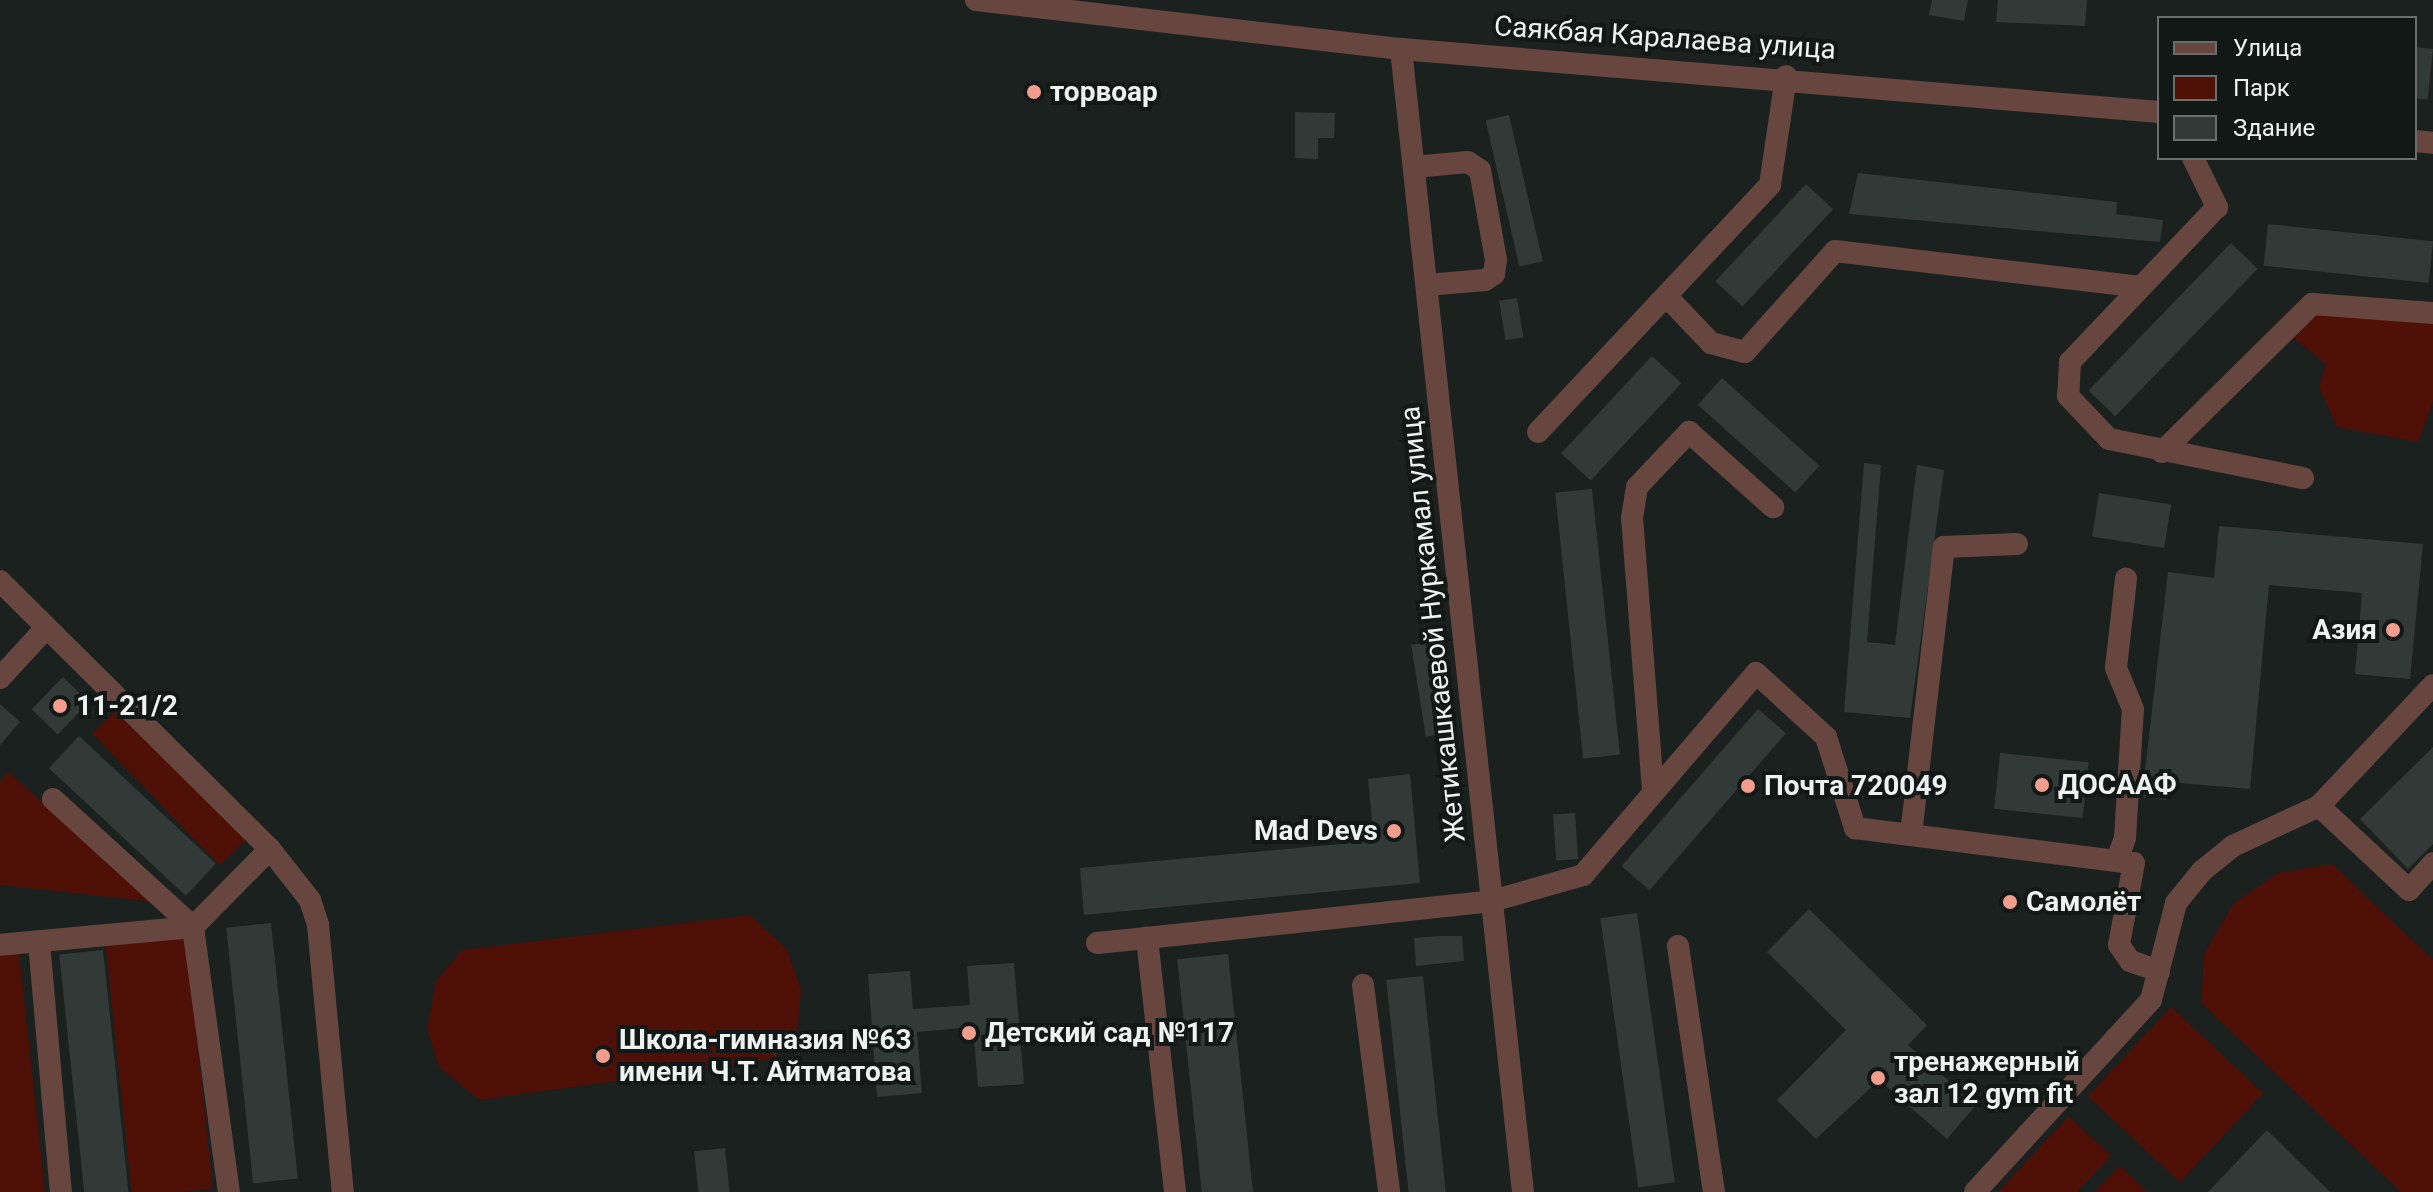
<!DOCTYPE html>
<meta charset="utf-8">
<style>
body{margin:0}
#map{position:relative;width:2433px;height:1192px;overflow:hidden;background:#1b211f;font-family:Roboto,sans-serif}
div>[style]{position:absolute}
.green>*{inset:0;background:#4f1007;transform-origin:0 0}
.building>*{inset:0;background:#323a37;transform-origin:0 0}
.minor>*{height:22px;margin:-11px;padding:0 11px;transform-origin:11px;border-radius:11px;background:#684640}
.dots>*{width:22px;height:22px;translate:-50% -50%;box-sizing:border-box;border:4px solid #121816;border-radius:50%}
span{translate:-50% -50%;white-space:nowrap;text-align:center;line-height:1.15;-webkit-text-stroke:8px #121816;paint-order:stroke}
.street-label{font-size:28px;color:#eef2f1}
.poi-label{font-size:28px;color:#eef2f1;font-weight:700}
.left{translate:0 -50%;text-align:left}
.right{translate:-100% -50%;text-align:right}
.legend{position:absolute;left:2157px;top:16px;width:260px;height:144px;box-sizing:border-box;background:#121816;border:2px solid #6a6f6e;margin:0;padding:10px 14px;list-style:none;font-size:24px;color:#eef2f1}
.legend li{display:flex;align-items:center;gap:16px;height:40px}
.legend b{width:40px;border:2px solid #6a6f6e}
</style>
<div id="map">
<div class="green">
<div style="clip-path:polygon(2312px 308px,2433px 318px,2433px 401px,2418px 442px,2337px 427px,2319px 387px,2326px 364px,2287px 333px)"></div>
<div style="left:119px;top:708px;width:183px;height:37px;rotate:46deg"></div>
<div style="clip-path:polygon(8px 772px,155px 902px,0 885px,0 782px)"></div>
<div style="clip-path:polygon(2332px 864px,2433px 960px,2433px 1192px,2401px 1192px,2201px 1003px,2204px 954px,2234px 903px,2278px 873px)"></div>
<div style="clip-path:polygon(750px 915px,787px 950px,801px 990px,798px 1027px,773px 1059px,479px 1100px,439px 1067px,427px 1029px,436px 981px,462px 950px)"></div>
<div style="left:186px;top:935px;width:255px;height:81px;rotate:84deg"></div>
<div style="clip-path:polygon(19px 953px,45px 1192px,0 1192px,0 956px)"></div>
<div style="left:2171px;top:1007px;width:126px;height:122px;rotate:43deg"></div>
<div style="clip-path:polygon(2069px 1116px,2111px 1156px,2077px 1192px,1998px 1192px)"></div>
<div style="clip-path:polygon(2120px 1166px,2147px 1192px,2094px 1192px)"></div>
</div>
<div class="building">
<div style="clip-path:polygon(1932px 0,1968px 0,1964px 21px,1929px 15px)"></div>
<div style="clip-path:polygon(1998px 0,2087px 0,2085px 26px,1996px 22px)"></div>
<div style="left:2415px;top:47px;width:18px;height:51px;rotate:6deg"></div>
<div style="clip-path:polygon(1295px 112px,1335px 113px,1334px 138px,1318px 138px,1318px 159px,1295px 158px)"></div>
<div style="left:1509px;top:115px;width:150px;height:24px;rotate:77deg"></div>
<div style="clip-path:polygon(1858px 173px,2117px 202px,2116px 214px,2163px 220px,2160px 242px,1849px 214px)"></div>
<div style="left:1806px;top:184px;width:37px;height:133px;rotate:43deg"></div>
<div style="left:2268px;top:224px;width:166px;height:42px;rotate:6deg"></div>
<div style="left:2231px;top:243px;width:37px;height:205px;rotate:44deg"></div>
<div style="left:1517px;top:298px;width:40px;height:18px;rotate:81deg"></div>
<div style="left:1652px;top:356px;width:40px;height:133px;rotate:43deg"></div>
<div style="left:1722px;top:378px;width:131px;height:36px;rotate:42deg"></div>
<div style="clip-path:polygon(1864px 463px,1881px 465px,1867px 642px,1895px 645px,1917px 465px,1944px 470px,1910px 718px,1844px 712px)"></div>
<div style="left:1592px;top:489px;width:267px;height:37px;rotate:84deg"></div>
<div style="left:2099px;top:493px;width:73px;height:44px;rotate:9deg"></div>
<div style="clip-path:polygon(2219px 526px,2423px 544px,2410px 679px,2355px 674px,2362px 593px,2269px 585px,2250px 789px,2168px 782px,2166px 800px,2142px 797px,2168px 572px,2214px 578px)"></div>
<div style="left:1429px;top:642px;width:93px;height:18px;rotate:81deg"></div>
<div style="left:63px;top:677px;width:36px;height:45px;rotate:44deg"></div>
<div style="clip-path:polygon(0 704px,20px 722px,0 745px)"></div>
<div style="left:1758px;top:709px;width:37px;height:208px;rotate:41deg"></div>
<div style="left:79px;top:736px;width:187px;height:44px;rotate:43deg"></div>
<div style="clip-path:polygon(2433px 747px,2433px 844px,2408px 869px,2360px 819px)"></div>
<div style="left:2000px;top:753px;width:89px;height:56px;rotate:6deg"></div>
<div style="clip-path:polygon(1410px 774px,1420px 883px,1084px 915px,1080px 868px,1374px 841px,1368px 779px)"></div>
<div style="left:1575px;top:813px;width:46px;height:22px;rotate:86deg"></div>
<div style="clip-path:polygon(1809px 909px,1927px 1025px,1908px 1045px,1976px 1105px,1947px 1139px,1879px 1080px,1816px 1139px,1777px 1100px,1846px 1030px,1767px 952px)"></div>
<div style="left:1637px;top:913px;width:272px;height:37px;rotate:82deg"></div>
<div style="left:271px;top:923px;width:257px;height:45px;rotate:84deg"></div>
<div style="clip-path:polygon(1440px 936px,1462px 936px,1464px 961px,1416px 966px,1414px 938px)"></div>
<div style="left:103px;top:950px;width:243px;height:44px;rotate:84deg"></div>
<div style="left:1228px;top:954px;width:239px;height:51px;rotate:84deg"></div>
<div style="clip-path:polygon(1014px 963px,1024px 1084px,978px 1087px,973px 1027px,917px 1032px,922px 1093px,877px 1097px,868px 974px,910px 971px,913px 1009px,970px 1005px,967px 966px)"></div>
<div style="left:1423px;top:976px;width:217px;height:37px;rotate:84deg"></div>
<div style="clip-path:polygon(2267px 1130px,2330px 1192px,2208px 1192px)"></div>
<div style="left:725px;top:1148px;width:44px;height:31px;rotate:84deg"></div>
</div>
<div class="minor">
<div style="left:976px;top:0;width:428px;rotate:6.6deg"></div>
<div style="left:1401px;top:49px;width:761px;rotate:4.75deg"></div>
<div style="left:1401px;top:49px;width:1149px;rotate:83.91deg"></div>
<div style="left:2415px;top:141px;width:18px;rotate:6deg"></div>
<div style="left:2193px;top:158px;width:55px;rotate:63.9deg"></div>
<div style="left:2217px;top:207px;width:214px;rotate:133.5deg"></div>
<div style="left:2070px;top:362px;width:34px;rotate:93deg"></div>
<div style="left:2068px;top:396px;width:59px;rotate:46.4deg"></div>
<div style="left:2109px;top:439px;width:198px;rotate:11.4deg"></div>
<div style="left:1414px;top:167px;width:54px;rotate:-5.3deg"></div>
<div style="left:1468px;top:162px;width:14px;rotate:34deg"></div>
<div style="left:1480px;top:170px;width:91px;rotate:79.9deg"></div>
<div style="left:1496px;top:260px;width:14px;rotate:98deg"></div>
<div style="left:1494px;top:274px;width:11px;rotate:146deg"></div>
<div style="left:1485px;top:280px;width:58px;rotate:175.1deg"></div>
<div style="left:1669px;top:299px;width:61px;rotate:46.3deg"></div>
<div style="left:1711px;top:343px;width:35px;rotate:15deg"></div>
<div style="left:1745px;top:352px;width:135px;rotate:-48.3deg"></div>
<div style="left:1835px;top:251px;width:308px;rotate:6.7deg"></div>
<div style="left:1538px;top:432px;width:339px;rotate:-46.8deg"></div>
<div style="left:1770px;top:185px;width:110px;rotate:-81.6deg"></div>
<div style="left:2162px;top:452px;width:211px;rotate:-44.6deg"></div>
<div style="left:2312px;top:304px;width:121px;rotate:4.3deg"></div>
<div style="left:0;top:581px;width:380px;rotate:44.8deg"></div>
<div style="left:270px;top:849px;width:110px;rotate:134.6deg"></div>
<div style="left:193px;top:927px;width:194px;rotate:174.7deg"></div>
<div style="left:0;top:678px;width:68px;rotate:-47.4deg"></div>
<div style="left:1653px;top:790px;width:273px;rotate:-94.4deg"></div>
<div style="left:1632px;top:518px;width:31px;rotate:-81deg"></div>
<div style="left:1637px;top:487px;width:76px;rotate:-46.6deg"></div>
<div style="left:1689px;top:432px;width:113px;rotate:41.8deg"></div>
<div style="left:53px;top:799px;width:190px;rotate:42.4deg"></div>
<div style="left:193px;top:927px;width:267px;rotate:82.3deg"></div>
<div style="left:2319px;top:806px;width:123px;rotate:43deg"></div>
<div style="left:2409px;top:890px;width:36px;rotate:-48deg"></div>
<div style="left:1911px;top:835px;width:290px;rotate:-83.5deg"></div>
<div style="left:1944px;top:547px;width:73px;rotate:-2.4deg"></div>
<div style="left:270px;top:849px;width:65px;rotate:51.9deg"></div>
<div style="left:310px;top:900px;width:26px;rotate:72deg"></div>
<div style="left:318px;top:925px;width:268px;rotate:84.7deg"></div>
<div style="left:2117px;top:860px;width:23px;rotate:-70deg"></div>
<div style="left:2125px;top:838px;width:129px;rotate:-86.5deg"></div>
<div style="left:2133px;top:709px;width:44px;rotate:-112.5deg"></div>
<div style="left:2116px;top:668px;width:90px;rotate:-83.6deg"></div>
<div style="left:39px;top:942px;width:251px;rotate:85deg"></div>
<div style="left:1097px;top:943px;width:50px;rotate:-5.7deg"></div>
<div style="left:1678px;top:946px;width:249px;rotate:81.7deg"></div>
<div style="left:1363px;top:985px;width:209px;rotate:82.8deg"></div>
<div style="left:1175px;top:1192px;width:256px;rotate:-96.3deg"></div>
<div style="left:1147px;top:938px;width:347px;rotate:-6.1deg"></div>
<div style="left:1492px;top:901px;width:95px;rotate:-15.9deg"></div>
<div style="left:1583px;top:875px;width:266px;rotate:-49.4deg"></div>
<div style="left:1756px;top:673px;width:95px;rotate:42.4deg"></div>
<div style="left:1826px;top:737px;width:96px;rotate:72.3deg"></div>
<div style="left:1855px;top:828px;width:281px;rotate:7.2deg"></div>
<div style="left:2134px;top:863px;width:83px;rotate:100.4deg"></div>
<div style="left:2119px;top:945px;width:19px;rotate:55deg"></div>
<div style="left:2130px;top:961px;width:31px;rotate:19deg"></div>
<div style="left:1975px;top:1192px;width:260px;rotate:-47.5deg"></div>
<div style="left:2151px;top:1000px;width:100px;rotate:-75.5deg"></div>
<div style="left:2176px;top:903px;width:41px;rotate:-50.9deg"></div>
<div style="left:2202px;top:871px;width:40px;rotate:-39deg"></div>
<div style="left:2233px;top:846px;width:95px;rotate:-24.9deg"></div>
<div style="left:2319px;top:806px;width:166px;rotate:-46.7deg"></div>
</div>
<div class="dots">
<div style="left:1034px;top:92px;background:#f49d8d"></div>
<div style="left:2393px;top:630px;background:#f49d8d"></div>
<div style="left:60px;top:706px;background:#f49d8d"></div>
<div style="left:2042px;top:785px;background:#f49d8d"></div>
<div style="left:1748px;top:786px;background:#f49d8d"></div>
<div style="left:1394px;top:831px;background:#f49d8d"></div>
<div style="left:2010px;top:902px;background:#f49d8d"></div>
<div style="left:969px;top:1033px;background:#f49d8d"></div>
<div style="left:603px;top:1056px;background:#f49d8d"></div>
<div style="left:1878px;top:1078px;background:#f49d8d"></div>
</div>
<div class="street-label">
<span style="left:1665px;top:38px;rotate:4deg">Саякбая Каралаева улица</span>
<span style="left:1433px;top:624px;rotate:-96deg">Жетикашкаевой Нуркамал улица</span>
</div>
<div class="poi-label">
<span class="left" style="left:1050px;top:92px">торвоар</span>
<span class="right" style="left:2377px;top:630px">Азия</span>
<span class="left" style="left:76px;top:706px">11-21/2</span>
<span class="left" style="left:2058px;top:785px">ДОСААФ</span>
<span class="left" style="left:1764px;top:786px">Почта 720049</span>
<span class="right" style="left:1378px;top:831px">Mad Devs</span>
<span class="left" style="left:2026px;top:902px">Самолёт</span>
<span class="left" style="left:985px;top:1033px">Детский сад №117</span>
<span class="left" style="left:619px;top:1056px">Школа-гимназия №63<br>имени Ч.Т. Айтматова</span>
<span class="left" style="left:1894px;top:1078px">тренажерный<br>зал 12 gym fit</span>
</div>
<ul class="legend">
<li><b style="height:10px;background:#684640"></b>Улица</li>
<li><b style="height:22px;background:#4f1007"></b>Парк</li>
<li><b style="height:22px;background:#323a37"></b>Здание</li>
</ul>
</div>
